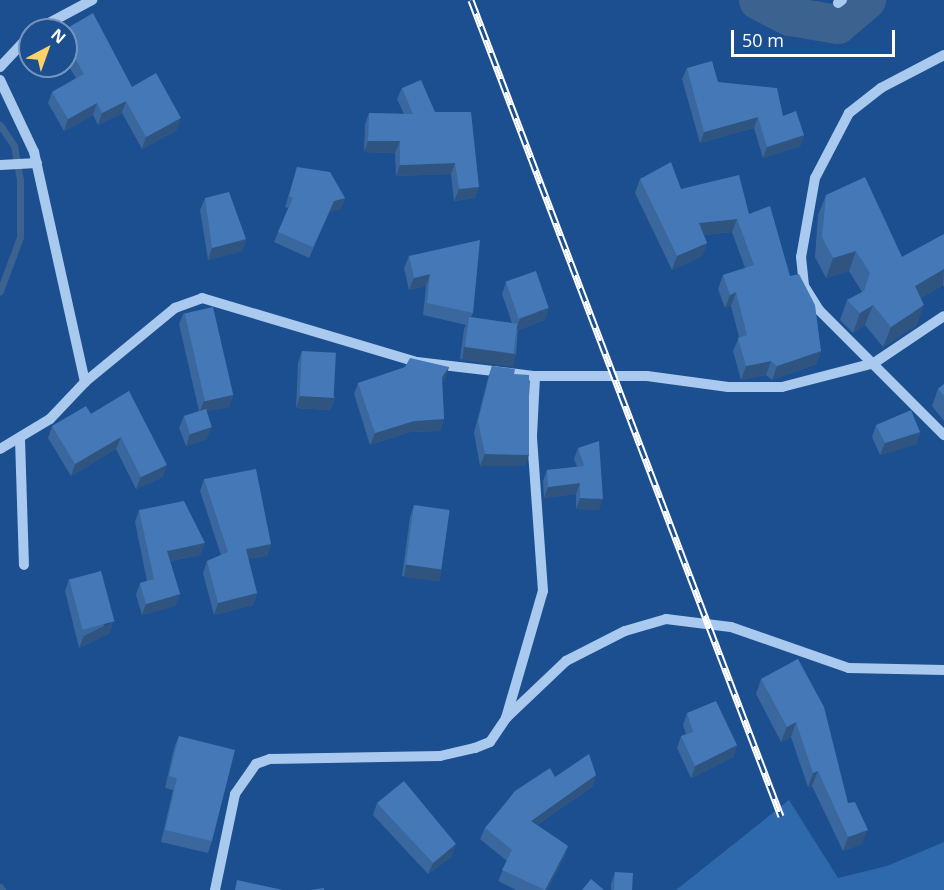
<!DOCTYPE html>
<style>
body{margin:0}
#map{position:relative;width:944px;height:890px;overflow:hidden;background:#1b4f8f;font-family:"Open Sans",sans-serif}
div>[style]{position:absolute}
.green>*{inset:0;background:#2e69ad}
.stream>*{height:7px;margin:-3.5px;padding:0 3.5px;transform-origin:3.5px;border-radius:3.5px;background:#3c6290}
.river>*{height:39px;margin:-19.5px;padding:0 19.5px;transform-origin:19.5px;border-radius:19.5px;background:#3c6290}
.minor>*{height:10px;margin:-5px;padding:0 5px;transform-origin:5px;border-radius:5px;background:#a9c9ee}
.rail>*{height:7px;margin-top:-3.5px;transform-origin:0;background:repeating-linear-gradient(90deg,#1b4f8f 0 14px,#fff 0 28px);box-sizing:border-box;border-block:2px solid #fff}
.wall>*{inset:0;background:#3a679d}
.shaded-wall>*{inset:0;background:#305480;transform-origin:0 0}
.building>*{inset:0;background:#4478b7;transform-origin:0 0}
span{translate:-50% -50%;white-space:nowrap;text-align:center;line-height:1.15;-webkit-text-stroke:5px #1b4f8f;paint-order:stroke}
.north{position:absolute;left:18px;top:18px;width:60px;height:60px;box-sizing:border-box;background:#1b4f8f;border:2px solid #7695bc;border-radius:50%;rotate:41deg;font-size:16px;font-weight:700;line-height:24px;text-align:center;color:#fff}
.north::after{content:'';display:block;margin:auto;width:21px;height:27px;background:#ffd166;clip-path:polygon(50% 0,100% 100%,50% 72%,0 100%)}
.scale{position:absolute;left:731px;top:30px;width:164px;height:27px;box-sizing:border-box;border:3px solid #fff;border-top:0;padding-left:8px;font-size:18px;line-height:21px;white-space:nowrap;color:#fff;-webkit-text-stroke:4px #1b4f8f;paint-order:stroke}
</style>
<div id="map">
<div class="green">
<div style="clip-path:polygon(789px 800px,838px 878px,887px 866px,944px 842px,944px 890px,676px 890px)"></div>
</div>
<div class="stream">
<div style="left:0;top:125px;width:25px;rotate:56deg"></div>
<div style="left:14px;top:146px;width:35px;rotate:80deg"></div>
<div style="left:20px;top:180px;width:57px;rotate:90deg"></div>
<div style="left:20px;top:237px;width:58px;rotate:110.3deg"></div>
<div style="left:0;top:887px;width:4px;rotate:56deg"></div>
</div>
<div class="river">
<div style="left:758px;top:0;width:36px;rotate:27deg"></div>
<div style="left:790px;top:16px;width:48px;rotate:9.7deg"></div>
<div style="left:837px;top:24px;width:38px;rotate:-40deg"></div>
</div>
<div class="minor">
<div style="left:838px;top:3px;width:5px;rotate:-37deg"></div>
<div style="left:36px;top:30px;width:64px;rotate:-28.2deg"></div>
<div style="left:944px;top:55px;width:71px;rotate:152.4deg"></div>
<div style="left:881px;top:88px;width:41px;rotate:142deg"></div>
<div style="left:849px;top:113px;width:73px;rotate:117.6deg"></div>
<div style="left:815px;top:178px;width:80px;rotate:100deg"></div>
<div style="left:801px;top:257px;width:29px;rotate:84deg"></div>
<div style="left:804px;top:286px;width:28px;rotate:58deg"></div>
<div style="left:819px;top:310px;width:177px;rotate:45deg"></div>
<div style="left:0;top:67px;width:44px;rotate:-46.8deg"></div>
<div style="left:0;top:80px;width:80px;rotate:64.7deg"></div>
<div style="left:34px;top:152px;width:236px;rotate:77.5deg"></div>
<div style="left:0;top:165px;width:37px;rotate:-3deg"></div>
<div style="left:20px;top:439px;width:126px;rotate:88.2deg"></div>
<div style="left:0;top:449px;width:58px;rotate:-31deg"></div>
<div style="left:50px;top:419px;width:51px;rotate:-46.6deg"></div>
<div style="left:85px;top:382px;width:117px;rotate:-39.4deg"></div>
<div style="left:175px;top:308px;width:29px;rotate:-20deg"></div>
<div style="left:202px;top:298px;width:224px;rotate:16.6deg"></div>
<div style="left:417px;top:362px;width:119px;rotate:6.8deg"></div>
<div style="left:535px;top:376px;width:112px"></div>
<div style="left:647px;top:376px;width:82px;rotate:7.7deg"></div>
<div style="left:728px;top:387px;width:54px"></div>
<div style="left:782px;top:387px;width:95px;rotate:-14.6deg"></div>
<div style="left:874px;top:363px;width:84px;rotate:-33.9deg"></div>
<div style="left:506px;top:718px;width:132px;rotate:-73.8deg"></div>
<div style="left:543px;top:591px;width:155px;rotate:-94.1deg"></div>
<div style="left:532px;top:436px;width:60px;rotate:-87.1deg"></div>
<div style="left:215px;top:890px;width:98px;rotate:-78.2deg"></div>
<div style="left:235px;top:794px;width:37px;rotate:-55deg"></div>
<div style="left:256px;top:764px;width:15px;rotate:-20deg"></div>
<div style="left:270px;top:759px;width:170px;rotate:-1deg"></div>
<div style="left:440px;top:756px;width:36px;rotate:-13deg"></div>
<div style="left:475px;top:748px;width:16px;rotate:-22deg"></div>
<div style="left:490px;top:742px;width:29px;rotate:-56deg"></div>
<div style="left:506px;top:718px;width:83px;rotate:-43.5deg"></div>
<div style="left:566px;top:661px;width:66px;rotate:-27deg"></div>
<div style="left:625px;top:631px;width:43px;rotate:-16.3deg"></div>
<div style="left:666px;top:619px;width:65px;rotate:7deg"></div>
<div style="left:731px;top:627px;width:125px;rotate:19.2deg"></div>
<div style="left:849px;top:668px;width:95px;rotate:1.2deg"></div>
</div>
<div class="rail">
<div style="left:471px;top:0;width:873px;rotate:69.2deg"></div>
</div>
<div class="wall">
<div style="clip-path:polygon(66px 30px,132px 87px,177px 130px,142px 149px,122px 113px,98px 125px,93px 115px,64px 131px,48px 103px,52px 92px,76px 78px,66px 62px)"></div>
<div style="clip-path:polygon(687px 68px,718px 82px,783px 116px,804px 135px,800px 146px,763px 158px,754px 128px,700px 143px,682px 79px)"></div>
<div style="clip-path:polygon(402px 88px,435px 112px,475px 198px,454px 201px,451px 174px,396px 176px,395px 153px,364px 152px,365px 124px,369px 113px,404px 114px,397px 99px)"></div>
<div style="clip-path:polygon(297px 167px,345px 198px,341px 209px,330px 211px,309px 258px,274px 242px,288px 208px,285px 207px)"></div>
<div style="clip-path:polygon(640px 179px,681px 189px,749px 214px,790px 276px,821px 351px,816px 364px,772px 380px,766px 375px,741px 380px,733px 351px,739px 337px,731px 306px,725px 308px,718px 289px,723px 275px,745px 268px,732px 232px,704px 235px,707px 243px,702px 256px,672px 270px,635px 193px)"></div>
<div style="clip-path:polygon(826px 195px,902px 257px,944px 234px,944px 287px,943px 285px,921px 298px,917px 325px,883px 347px,865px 325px,853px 333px,840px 320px,847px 300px,862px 292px,849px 271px,826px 278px,815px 257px,818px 215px)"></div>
<div style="clip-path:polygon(205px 198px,246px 239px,242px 251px,208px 260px,200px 210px)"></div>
<div style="clip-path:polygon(409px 256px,473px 313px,471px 317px,512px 323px,502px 294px,506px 282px,545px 320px,518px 330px,516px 354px,512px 366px,460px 359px,464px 329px,466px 325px,423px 315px,426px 286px,409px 290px,404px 268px)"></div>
<div style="clip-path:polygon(184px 312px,233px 395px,229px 407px,207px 411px,207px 439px,186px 446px,179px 428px,184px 416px,199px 411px,179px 324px)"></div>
<div style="clip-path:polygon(302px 351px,335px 398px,330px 410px,296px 408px,298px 363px)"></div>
<div style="clip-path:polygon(492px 366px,514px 374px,525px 466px,480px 466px,474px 433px,488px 378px)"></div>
<div style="clip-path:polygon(449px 367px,445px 378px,442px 383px,444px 419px,440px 431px,410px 432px,370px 445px,354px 394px,358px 383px)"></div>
<div style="clip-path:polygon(944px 384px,944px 421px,932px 406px,938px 389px)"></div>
<div style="clip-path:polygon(129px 391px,163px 477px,136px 489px,116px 449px,71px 476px,48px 438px,52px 426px,91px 414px)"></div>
<div style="clip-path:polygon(876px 425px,920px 432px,916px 444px,880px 455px,872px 437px)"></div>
<div style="clip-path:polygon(578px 448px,599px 510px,576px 509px,576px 494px,544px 498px,543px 481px,547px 470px,577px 467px,574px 459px)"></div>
<div style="clip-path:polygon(204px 479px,271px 544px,267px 556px,248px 559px,257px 593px,253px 605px,214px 615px,203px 573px,207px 561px,221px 555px,200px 491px)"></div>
<div style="clip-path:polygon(414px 505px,438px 581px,402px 576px,410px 517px)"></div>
<div style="clip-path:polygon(139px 510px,201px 555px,170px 561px,180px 594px,175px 606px,142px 615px,136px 595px,140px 583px,147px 581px,135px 522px)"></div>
<div style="clip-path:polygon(69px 579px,110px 633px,79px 648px,65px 591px)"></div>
<div style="clip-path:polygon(798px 659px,862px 844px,843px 851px,812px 786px,808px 787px,791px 737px,781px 742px,756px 694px,761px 679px)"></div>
<div style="clip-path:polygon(687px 713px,737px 745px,733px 757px,691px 778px,677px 748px,681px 736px,686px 734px,683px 725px)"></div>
<div style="clip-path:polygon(179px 736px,212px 841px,208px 853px,161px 842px,173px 790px,165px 788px,174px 748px)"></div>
<div style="clip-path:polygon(596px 775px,592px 787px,537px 825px,568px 846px,564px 858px,547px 890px,516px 890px,498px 881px,507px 861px,480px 839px,485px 828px,555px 777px)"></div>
<div style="clip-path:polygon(377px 803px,452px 856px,428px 874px,373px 815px)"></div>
<div style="clip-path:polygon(615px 872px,632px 890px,611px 890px,611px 884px)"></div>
</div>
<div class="shaded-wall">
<div style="clip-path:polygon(126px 101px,122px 113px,98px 125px,102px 113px)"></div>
<div style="clip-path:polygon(97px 103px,93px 115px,64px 131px,68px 119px)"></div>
<div style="clip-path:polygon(758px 117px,754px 128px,700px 143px,704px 132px)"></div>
<div style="clip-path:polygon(181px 118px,177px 130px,142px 149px,146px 137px)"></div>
<div style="clip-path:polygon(804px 135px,800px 146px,763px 158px,767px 147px)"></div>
<div style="clip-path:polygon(368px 141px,400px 141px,395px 153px,364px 152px)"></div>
<div style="clip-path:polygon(455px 163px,451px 174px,396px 176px,400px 165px)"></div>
<div style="clip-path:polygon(479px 187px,475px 198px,454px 201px,459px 189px)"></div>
<div style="clip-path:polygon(345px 198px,341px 209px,330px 211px,309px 258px,334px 201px)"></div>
<div style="clip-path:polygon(737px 219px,732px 232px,694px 236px,699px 223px)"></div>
<div style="clip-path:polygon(246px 239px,242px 251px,208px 260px,212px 248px)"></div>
<div style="clip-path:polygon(707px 243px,702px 256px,672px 270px,677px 256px)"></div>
<div style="clip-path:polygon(856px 251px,849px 271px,826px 278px,833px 258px)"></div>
<div style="clip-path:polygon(944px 269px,943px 285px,908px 306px,915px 286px)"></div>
<div style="clip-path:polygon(430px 274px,426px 286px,409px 290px,414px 278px)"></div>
<div style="clip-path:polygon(736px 292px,731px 306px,725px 308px,730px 295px)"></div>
<div style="clip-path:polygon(873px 305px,865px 325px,853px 333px,860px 313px)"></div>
<div style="clip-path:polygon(924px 305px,917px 325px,883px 347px,891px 327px)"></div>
<div style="clip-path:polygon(549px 308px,545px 320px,515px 331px,520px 319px)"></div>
<div style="left:464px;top:347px;width:52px;height:13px;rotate:8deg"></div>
<div style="clip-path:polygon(821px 351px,816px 364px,772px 380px,777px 366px)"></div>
<div style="clip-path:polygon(771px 361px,766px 375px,741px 380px,746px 366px)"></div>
<div style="clip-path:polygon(449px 367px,445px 378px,438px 388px,442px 377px)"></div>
<div style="clip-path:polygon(233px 395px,229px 407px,199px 413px,204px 401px)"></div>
<div style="clip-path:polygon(300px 396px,335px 398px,330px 410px,296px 408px)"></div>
<div style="clip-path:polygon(444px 419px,440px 431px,410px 432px,370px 445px,375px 433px,414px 421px)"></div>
<div style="clip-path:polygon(212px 427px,207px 439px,186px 446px,190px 434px)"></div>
<div style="clip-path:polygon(920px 432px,916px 444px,880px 455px,885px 443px)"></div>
<div style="clip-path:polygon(121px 437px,116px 449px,71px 476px,75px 464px)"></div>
<div style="clip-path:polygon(485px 454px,529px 455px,525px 466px,480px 466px)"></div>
<div style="clip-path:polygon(167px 465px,163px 477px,136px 489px,141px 477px)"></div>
<div style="clip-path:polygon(580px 483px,576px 494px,544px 498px,548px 487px)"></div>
<div style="clip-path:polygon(580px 498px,603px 499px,599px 510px,576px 509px)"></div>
<div style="clip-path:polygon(205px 543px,201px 555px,163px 562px,167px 551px)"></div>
<div style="clip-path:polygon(271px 544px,267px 556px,241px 561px,246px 549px)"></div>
<div style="left:406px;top:564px;width:36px;height:13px;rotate:8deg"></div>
<div style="clip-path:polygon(257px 593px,253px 605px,214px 615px,218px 603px)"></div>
<div style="clip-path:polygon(180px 594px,175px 606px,142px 615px,146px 604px)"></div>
<div style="clip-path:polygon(114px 621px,110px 633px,79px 648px,84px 636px)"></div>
<div style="clip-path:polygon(796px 722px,791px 737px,781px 742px,787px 727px)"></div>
<div style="clip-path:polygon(737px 745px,733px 757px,691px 778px,695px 766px)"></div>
<div style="clip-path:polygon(818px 771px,812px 786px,808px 787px,813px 773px)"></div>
<div style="clip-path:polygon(596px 775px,592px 787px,527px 832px,531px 821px)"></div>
<div style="clip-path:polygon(868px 830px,862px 844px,843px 851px,848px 837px)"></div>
<div style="clip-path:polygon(456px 844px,452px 856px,428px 874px,433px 863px)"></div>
<div style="clip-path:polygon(568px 846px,564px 858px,547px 890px,545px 890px)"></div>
</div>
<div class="building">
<div style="clip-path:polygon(93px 13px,132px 87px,156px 73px,181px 118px,146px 137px,126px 101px,102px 113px,97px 103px,68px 119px,52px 92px,84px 74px,66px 42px,66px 30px,64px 30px)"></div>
<div style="clip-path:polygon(712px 61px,718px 82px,777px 88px,783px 116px,796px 111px,804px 135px,767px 147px,758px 117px,704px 132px,687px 68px)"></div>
<div style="clip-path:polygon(421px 80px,435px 112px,471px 112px,479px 187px,459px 189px,455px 163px,400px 165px,400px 141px,368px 141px,369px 113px,413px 114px,402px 88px)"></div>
<div style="clip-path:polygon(671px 162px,681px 189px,739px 175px,749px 214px,770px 206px,790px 276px,799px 274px,815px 305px,821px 351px,777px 366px,771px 361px,746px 366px,738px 338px,747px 335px,736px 292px,730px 295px,723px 275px,754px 265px,737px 219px,699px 223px,707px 243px,677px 256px,640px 179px)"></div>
<div style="clip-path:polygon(297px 167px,330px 172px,345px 198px,334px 201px,313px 247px,278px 232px,293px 198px,289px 196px)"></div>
<div style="clip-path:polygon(865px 177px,902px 257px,944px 234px,944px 269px,915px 286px,924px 305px,891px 327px,873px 305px,860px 313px,847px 300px,864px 291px,870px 273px,856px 251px,833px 258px,822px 237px,826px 195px)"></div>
<div style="clip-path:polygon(229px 192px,246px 239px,212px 248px,205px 198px)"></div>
<div style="clip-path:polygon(480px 240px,473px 313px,427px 303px,430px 274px,414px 278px,409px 256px)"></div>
<div style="left:536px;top:271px;width:39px;height:32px;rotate:71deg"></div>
<div style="left:213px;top:307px;width:90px;height:29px;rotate:77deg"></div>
<div style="left:469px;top:317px;width:49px;height:30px;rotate:8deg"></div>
<div style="left:302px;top:351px;width:34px;height:45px;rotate:3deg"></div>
<div style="clip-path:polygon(410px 358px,449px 367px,442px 377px,444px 419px,414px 421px,375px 433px,358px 383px,405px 367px)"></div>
<div style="clip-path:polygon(492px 366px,515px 369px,514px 374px,529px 375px,529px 455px,485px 454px,478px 421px)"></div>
<div style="clip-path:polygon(944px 384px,944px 396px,938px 389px)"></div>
<div style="clip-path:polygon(129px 391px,167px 465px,141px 477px,121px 437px,75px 464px,52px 426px,86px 406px,91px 414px)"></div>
<div style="left:206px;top:409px;width:19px;height:23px;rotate:72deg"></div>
<div style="clip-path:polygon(911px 410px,920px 432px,885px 443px,876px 425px)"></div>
<div style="clip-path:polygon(599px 441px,603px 499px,580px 498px,580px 483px,548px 487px,547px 470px,584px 466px,578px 448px)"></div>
<div style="clip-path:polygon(256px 469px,271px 544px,246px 549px,257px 593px,218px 603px,207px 561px,228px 552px,204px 479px)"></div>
<div style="clip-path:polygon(184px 501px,205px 543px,167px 551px,180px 594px,146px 604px,140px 583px,154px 579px,139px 510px)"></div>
<div style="left:414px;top:505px;width:36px;height:60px;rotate:8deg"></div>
<div style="left:101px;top:571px;width:52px;height:33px;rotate:75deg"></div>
<div style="clip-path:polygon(798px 659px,824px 707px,848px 803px,855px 802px,868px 830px,848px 837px,818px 771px,813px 773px,796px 722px,787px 727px,761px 679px)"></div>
<div style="clip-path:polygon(716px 701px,737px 745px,695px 766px,681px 736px,693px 732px,687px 713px)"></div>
<div style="clip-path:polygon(179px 736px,235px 750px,212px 841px,165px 830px,177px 778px,169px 776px)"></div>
<div style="clip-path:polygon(589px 754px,596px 775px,531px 821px,568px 846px,545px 890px,502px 870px,512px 850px,485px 828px,515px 791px,550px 768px,555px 777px)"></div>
<div style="clip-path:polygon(404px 781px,456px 844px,433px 863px,377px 803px)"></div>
<div style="left:615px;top:872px;width:18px;height:18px;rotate:3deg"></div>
<div style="clip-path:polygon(591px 879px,604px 890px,582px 890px)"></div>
<div style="clip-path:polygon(237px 880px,283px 890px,235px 890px)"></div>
<div style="clip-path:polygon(324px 888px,324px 890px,311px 890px)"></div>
</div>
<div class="north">N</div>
<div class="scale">50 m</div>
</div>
